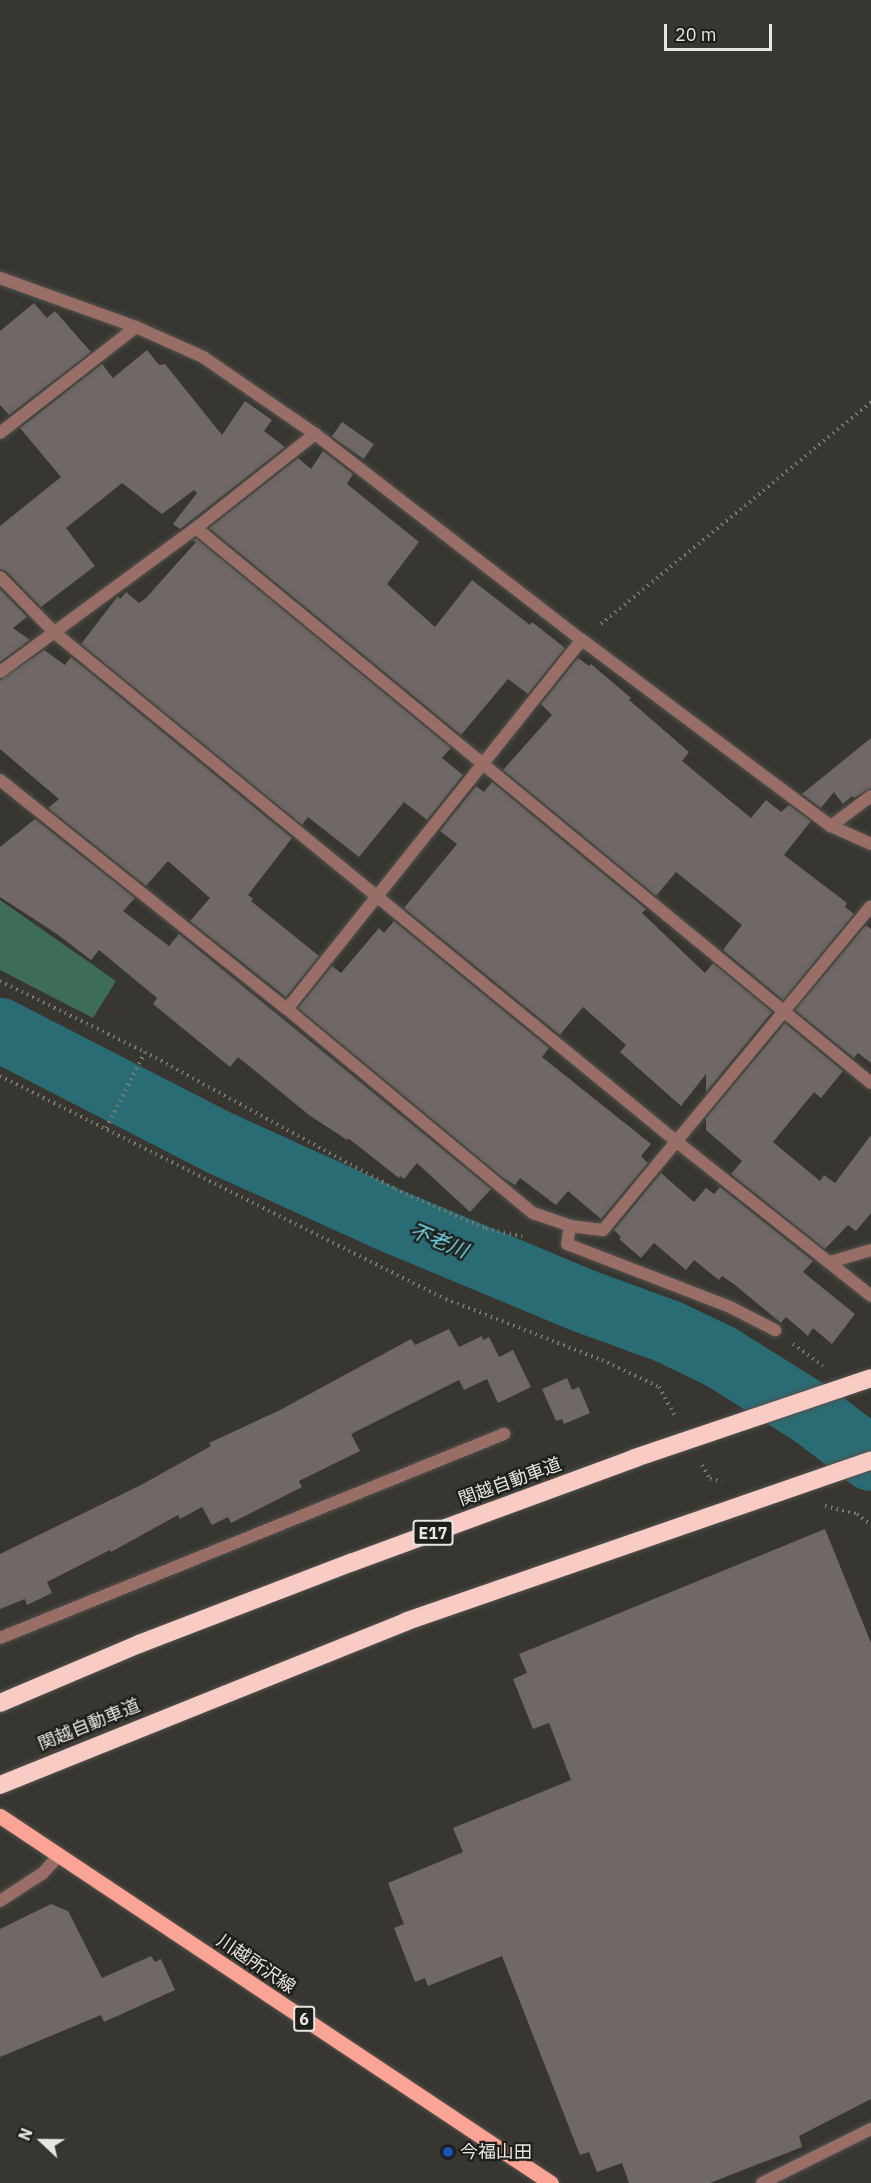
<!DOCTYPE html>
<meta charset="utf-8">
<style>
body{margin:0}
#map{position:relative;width:871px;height:2183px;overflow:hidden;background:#373631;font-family:"IBM Plex Sans","Noto Sans JP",sans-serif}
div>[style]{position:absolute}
.green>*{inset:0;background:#3d6c57}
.river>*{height:64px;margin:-32px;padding:0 32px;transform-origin:32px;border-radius:32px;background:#2a6c74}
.building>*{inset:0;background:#6f6866;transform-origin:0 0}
.path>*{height:4px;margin-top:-2px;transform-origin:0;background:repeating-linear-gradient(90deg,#7c7b76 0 1.5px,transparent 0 6px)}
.roads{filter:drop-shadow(0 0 2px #53524d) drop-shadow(0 0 2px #53524d)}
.lane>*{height:12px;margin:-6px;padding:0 6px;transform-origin:6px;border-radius:6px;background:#996e67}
.street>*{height:12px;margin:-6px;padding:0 6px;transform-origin:6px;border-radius:6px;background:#996e67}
.primary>*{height:15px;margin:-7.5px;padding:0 7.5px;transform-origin:7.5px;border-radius:7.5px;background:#fba395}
.bridges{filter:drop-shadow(0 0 2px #53524d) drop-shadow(0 0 2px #53524d)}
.highway-bridge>*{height:18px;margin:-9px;padding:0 9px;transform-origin:9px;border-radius:9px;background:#f8ccc5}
.dots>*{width:16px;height:16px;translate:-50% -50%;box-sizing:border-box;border:3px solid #1e1e1b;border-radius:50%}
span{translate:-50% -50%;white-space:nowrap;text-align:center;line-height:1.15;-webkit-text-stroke:4.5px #1e1e1b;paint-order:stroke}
.shield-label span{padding:2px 4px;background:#1e1e1b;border:2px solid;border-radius:4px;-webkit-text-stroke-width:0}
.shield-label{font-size:16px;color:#e7e6e2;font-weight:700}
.street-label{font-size:18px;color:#e7e6e2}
.poi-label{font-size:18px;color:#e7e6e2}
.left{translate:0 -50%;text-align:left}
.water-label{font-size:20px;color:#74dae7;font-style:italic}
.north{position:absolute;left:12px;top:2111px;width:60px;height:60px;-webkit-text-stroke:4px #1e1e1b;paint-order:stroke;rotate:292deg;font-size:16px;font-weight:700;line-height:24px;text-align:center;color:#e7e6e2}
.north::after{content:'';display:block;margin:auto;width:21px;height:27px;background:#e7e6e2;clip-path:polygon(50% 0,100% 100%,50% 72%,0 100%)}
.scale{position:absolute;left:664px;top:24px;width:108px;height:27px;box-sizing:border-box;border:3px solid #e7e6e2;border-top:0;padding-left:8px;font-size:18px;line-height:21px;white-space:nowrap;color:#e7e6e2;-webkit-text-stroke:4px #1e1e1b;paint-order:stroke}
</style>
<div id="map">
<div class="green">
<div style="clip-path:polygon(0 900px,116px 981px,93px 1018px,0 970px)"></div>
</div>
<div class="river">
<div style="left:0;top:1030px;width:247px;rotate:27.2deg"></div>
<div style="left:220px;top:1143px;width:189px;rotate:24.4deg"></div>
<div style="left:392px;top:1221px;width:208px;rotate:22.6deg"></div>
<div style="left:584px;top:1301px;width:90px;rotate:20deg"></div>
<div style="left:669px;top:1332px;width:58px;rotate:25.7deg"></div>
<div style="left:721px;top:1357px;width:107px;rotate:32.1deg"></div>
<div style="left:812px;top:1414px;width:74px;rotate:37.3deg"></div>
</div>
<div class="building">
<div style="clip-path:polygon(34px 303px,47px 318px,55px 311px,91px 352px,9px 415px,0 405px,0 331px)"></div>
<div style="clip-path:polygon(147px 350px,159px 365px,165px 364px,222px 435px,245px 401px,272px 420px,264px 431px,285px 447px,180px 529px,173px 524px,197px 493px,194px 490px,162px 514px,122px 483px,66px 528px,95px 566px,41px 607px,6px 571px,0 569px,0 526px,61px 477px,20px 428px,102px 364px,113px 378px)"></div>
<div style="left:342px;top:422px;width:39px;height:18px;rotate:35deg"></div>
<div style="clip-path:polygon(323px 451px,353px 474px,347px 484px,419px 542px,387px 584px,435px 627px,472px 580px,530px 625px,532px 622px,565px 648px,528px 694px,508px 679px,461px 735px,209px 528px,298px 458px,311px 469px)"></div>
<div style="clip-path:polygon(196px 538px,451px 748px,442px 758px,463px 775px,427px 820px,404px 802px,359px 857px,308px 817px,302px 825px,81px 644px,118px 596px,120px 599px,126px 592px,139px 603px,146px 598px,196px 542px,193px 540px)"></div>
<div style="clip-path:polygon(0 589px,27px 617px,13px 628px,30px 640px,0 662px)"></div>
<div style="clip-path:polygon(44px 650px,65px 665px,71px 657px,292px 838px,248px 895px,253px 899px,251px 901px,319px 956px,286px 997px,190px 921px,210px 898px,168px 861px,146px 886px,48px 808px,59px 799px,0 749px,0 680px)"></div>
<div style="clip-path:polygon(578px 658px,589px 666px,591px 664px,631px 698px,629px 700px,689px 752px,682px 761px,751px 818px,766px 800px,781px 812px,789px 805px,811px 821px,784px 855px,847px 903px,845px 907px,854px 914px,783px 1000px,723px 950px,742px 925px,676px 872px,656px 896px,503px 770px,552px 715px,541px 704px)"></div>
<div style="clip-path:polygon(871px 738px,871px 788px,854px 798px,852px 796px,843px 804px,834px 792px,821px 808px,802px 794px)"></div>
<div style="clip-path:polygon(492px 782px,646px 909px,642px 913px,705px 973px,713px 963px,772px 1012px,706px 1092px,706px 1074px,681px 1106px,620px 1052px,626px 1045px,583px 1007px,560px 1035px,404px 908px,457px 844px,440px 831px,476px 786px,484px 792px)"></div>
<div style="clip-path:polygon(35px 819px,135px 898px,123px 911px,169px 946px,179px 934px,491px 1189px,470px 1212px,417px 1163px,404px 1179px,400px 1176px,399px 1178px,348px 1138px,347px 1140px,309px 1115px,238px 1057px,230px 1067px,153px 1004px,157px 998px,99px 950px,91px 960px,57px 934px,0 897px,0 847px)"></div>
<div style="clip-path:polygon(394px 921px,549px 1048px,542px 1057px,651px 1144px,641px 1156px,648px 1163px,601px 1219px,568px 1191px,556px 1205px,520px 1178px,515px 1185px,502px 1177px,298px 1008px,332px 966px,341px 973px,379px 928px,384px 933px)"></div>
<div style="clip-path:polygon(866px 925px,871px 929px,871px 1063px,858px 1053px,854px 1058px,795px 1010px)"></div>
<div style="clip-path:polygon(785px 1023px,843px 1071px,821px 1098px,814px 1092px,773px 1142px,820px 1181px,824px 1175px,835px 1183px,871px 1135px,871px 1213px,856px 1231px,848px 1225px,825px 1249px,731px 1174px,742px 1161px,706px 1130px,706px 1118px)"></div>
<div style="clip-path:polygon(661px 1173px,694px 1202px,706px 1188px,714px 1194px,720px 1187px,813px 1261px,803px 1272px,855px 1314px,832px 1344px,813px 1328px,808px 1336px,786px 1317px,781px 1323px,735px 1285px,722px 1276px,719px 1280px,694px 1260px,686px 1270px,654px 1243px,641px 1258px,619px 1239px,621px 1237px,614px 1230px)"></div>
<div style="clip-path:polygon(449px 1329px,459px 1347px,482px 1336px,483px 1340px,489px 1337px,499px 1357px,513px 1350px,531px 1387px,498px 1403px,487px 1379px,464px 1390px,459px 1380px,351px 1434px,360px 1451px,299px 1481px,302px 1487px,259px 1509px,231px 1523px,228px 1517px,212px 1525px,202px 1507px,180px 1519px,178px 1515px,111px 1552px,110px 1550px,47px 1582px,52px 1593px,27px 1605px,25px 1599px,0 1609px,0 1554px,141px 1485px,211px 1446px,209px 1443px,280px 1410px,411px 1339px,415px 1345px)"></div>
<div style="clip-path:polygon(567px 1378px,572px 1390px,579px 1387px,590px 1413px,564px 1424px,562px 1419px,556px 1421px,542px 1389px)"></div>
<div style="clip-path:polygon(825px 1529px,871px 1643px,871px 2099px,799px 2136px,802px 2147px,710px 2183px,629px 2183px,622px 2163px,597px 2172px,589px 2152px,580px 2155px,502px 1956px,428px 1986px,425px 1978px,415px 1982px,394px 1928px,404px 1924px,388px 1883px,463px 1852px,453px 1828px,571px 1780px,549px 1723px,533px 1729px,513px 1679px,527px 1673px,519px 1654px)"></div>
<div style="clip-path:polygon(51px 1904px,68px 1911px,102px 1978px,151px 1956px,155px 1962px,161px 1959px,175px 1990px,104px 2022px,101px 2015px,0 2057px,0 1929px)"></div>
</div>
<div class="path">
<div style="left:601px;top:624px;width:350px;rotate:-39.4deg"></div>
<div style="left:0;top:981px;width:161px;rotate:26.1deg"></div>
<div style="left:145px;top:1052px;width:285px;rotate:28.7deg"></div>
<div style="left:395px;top:1189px;width:99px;rotate:23.7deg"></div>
<div style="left:486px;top:1229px;width:37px;rotate:11deg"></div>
<div style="left:0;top:1076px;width:499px;rotate:26.6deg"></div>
<div style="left:446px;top:1299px;width:168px;rotate:21.4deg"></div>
<div style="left:602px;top:1360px;width:63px;rotate:25.3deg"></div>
<div style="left:659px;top:1387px;width:33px;rotate:61deg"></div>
<div style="left:106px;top:1128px;width:85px;rotate:-62.8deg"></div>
<div style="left:793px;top:1344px;width:37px;rotate:36deg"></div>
<div style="left:702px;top:1465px;width:16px;rotate:60deg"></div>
<div style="left:710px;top:1479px;width:12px;rotate:14deg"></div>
<div style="left:825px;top:1506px;width:33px;rotate:14deg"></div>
<div style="left:857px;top:1514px;width:18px;rotate:38deg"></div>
</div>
<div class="roads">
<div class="lane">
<div style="left:831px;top:826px;width:50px;rotate:-36.9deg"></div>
<div style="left:570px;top:1226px;width:18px;rotate:99deg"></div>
<div style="left:567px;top:1244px;width:175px;rotate:21.1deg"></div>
<div style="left:730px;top:1307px;width:51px;rotate:27.1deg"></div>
<div style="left:0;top:1638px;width:544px;rotate:-22.04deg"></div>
</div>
<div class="street">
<div style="left:0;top:278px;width:145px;rotate:19.8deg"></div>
<div style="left:136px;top:327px;width:172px;rotate:142.1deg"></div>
<div style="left:136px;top:327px;width:73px;rotate:24.1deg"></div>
<div style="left:203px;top:357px;width:136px;rotate:34.5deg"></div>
<div style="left:196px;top:528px;width:874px;rotate:39.43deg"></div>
<div style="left:0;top:577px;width:78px;rotate:45.5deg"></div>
<div style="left:55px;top:633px;width:804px;rotate:39.29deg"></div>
<div style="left:677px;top:1142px;width:248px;rotate:38.4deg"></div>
<div style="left:0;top:672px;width:243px;rotate:-36.3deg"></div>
<div style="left:196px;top:528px;width:152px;rotate:-38.3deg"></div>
<div style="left:315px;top:434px;width:337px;rotate:37.7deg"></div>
<div style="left:582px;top:640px;width:311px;rotate:36.8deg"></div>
<div style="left:831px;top:826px;width:44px;rotate:24.2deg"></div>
<div style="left:0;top:780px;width:367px;rotate:38.6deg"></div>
<div style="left:287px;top:1009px;width:320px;rotate:39.7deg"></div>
<div style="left:533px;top:1213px;width:39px;rotate:19deg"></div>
<div style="left:570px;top:1226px;width:33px;rotate:7deg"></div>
<div style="left:603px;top:1230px;width:420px;rotate:-50.4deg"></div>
<div style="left:287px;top:1009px;width:472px;rotate:-51.4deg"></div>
<div style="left:830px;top:1262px;width:43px;rotate:-16.3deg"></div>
<div style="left:0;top:1901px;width:51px;rotate:-33.1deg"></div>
<div style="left:43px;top:1873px;width:24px;rotate:-48deg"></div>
<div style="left:762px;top:2183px;width:122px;rotate:-26.4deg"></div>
</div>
<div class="primary">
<div style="left:0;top:1816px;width:662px;rotate:33.67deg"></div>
</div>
</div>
<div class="bridges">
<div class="highway-bridge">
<div style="left:0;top:1703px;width:151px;rotate:-23deg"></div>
<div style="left:139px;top:1644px;width:229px;rotate:-21deg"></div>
<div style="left:353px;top:1562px;width:301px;rotate:-20.2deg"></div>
<div style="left:635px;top:1458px;width:249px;rotate:-18.7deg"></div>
<div style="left:0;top:1785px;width:439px;rotate:-21.9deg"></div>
<div style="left:407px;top:1621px;width:491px;rotate:-19.1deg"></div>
</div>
</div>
<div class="dots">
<div style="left:448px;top:2152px;background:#1a4fb4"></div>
</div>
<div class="shield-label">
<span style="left:433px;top:1533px">E17</span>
<span style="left:304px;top:2019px">6</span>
</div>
<div class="street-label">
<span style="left:510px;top:1482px;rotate:-20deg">関越自動車道</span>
<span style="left:89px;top:1725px;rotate:-22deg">関越自動車道</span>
<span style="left:256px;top:1964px;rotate:34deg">川越所沢線</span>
</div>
<div class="poi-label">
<span class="left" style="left:460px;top:2152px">今福山田</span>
</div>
<div class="water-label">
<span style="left:439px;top:1240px;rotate:22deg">不老川</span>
</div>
<div class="north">N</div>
<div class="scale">20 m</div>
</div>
